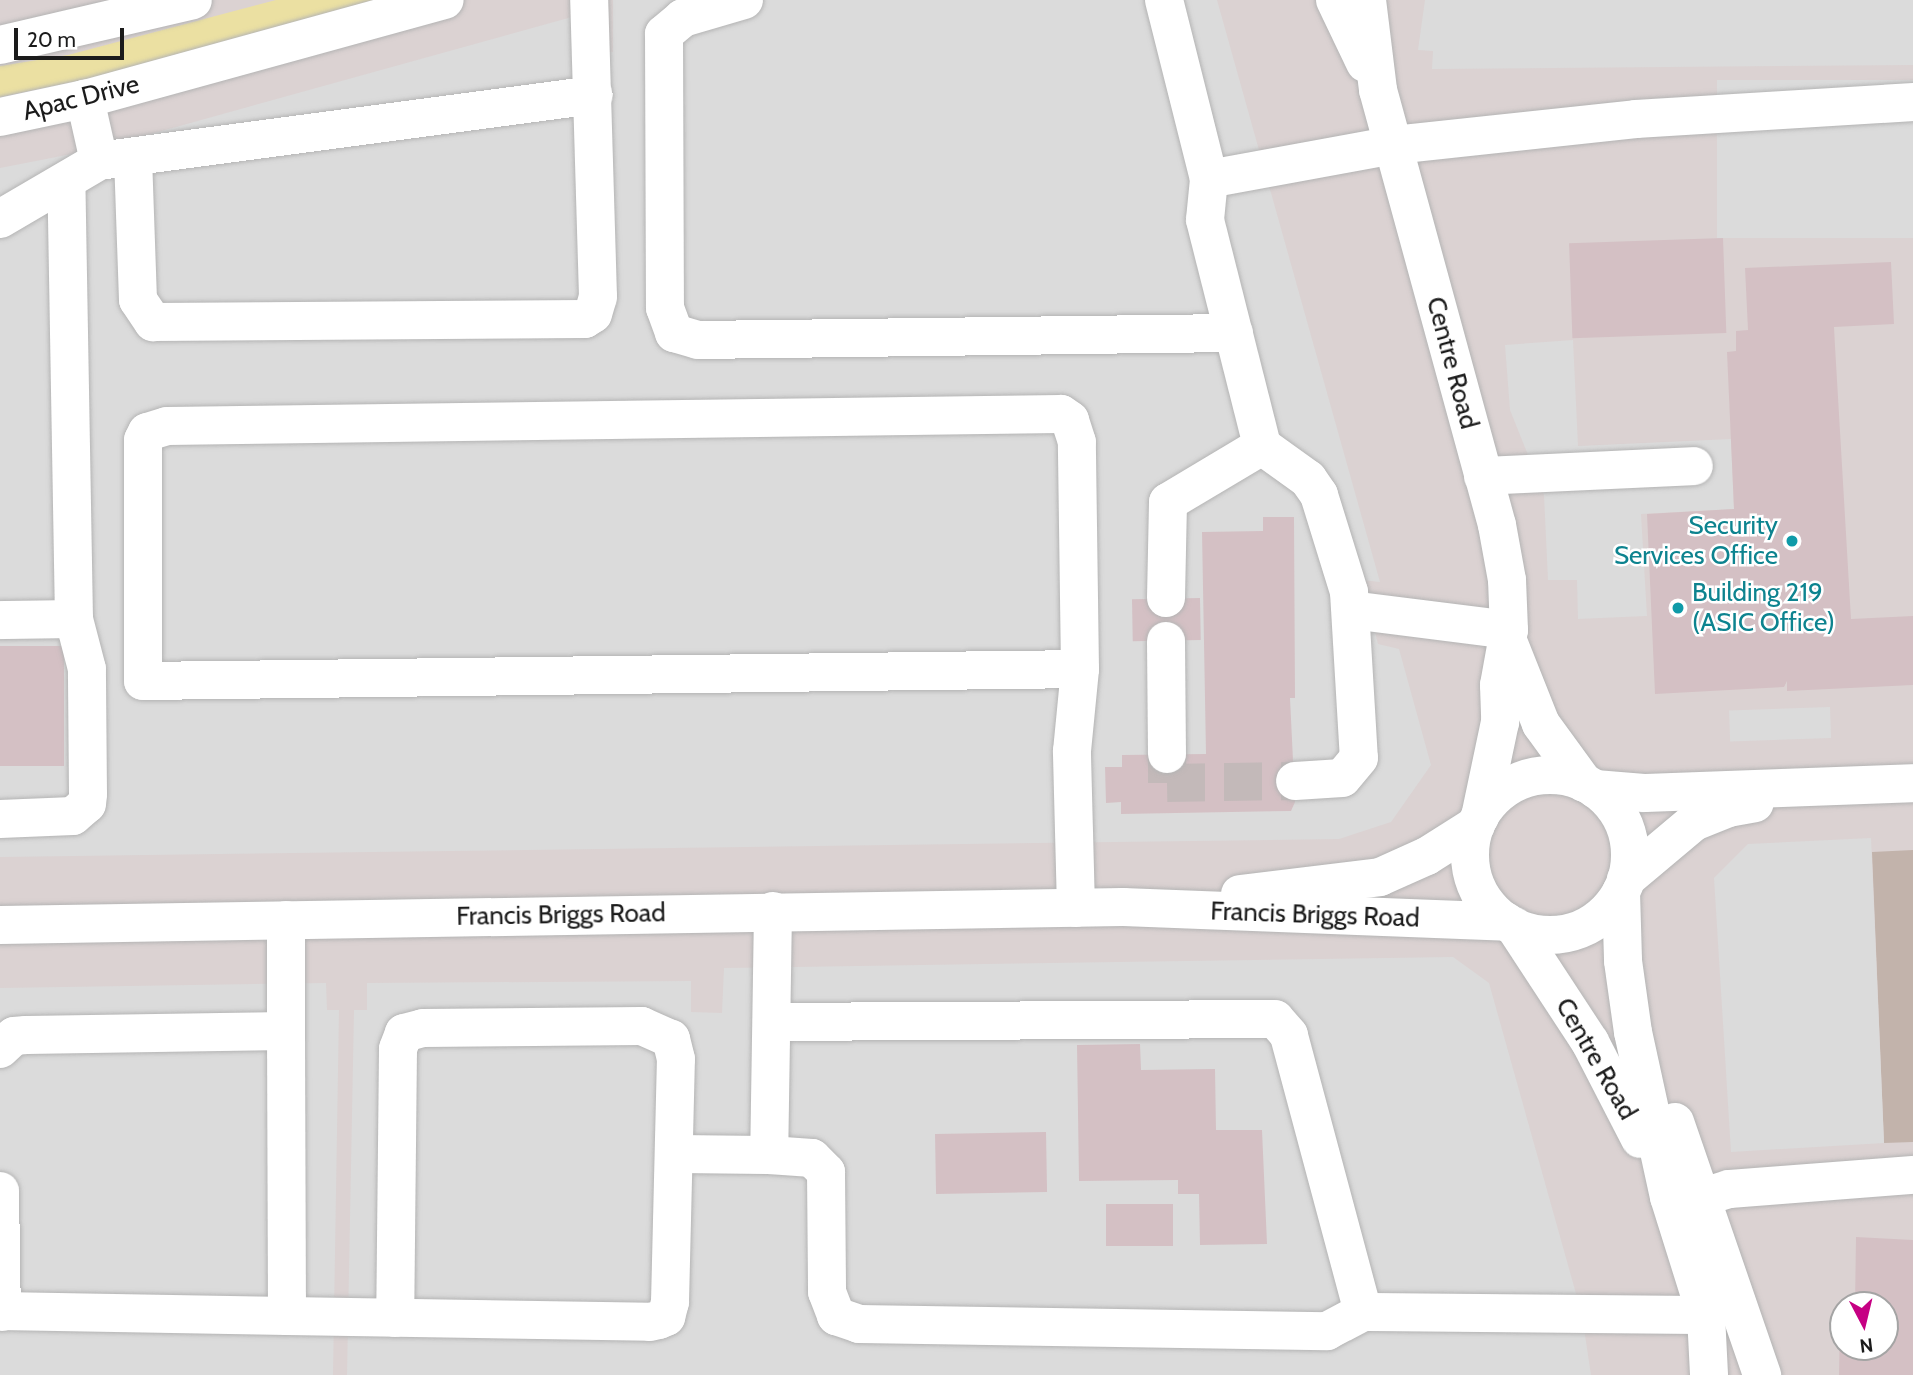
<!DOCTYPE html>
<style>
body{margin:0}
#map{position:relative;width:1913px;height:1375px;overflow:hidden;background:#ede0e0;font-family:Cabin,sans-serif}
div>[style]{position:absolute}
.airport>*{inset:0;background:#dbd2d2}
.construction>*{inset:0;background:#c2b3ab}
.grass>*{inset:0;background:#ebe0a2}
.parking>*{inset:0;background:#dbdbdb;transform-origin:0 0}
.building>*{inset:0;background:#d4c0c4;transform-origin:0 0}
.minor-tunnel>*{height:38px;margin-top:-19px;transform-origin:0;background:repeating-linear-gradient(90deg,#c3b9b9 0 38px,transparent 0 57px)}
.roads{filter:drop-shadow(0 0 2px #b4b4b4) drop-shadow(0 0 2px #b4b4b4)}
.minor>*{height:38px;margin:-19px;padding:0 19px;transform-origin:19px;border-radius:19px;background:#fff}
.minor>.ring{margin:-19px;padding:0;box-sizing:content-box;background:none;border:38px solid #fff;border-radius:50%}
.dots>*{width:19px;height:19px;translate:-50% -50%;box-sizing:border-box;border:4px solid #fff;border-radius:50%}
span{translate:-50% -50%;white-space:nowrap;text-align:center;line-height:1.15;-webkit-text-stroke:5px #fff;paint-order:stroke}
.street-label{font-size:26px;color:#1b1b1b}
.culture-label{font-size:26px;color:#0d838f}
.right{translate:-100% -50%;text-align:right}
.left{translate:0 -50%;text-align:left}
.north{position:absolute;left:1829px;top:1291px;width:70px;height:70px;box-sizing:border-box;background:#fff;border:2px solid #a4a4a4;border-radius:50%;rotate:173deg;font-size:19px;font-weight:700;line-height:28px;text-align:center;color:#1b1b1b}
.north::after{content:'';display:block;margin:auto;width:24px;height:32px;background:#c60083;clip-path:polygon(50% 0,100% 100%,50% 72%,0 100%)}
.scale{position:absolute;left:14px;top:28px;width:110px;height:32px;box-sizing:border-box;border:4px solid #1b1b1b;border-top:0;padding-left:9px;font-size:21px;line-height:24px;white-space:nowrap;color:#1b1b1b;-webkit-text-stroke:5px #fff;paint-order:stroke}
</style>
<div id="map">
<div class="airport">
<div style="clip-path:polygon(evenodd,0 0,1913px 0,1913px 1375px,0 1375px,0 0,1843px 1305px,1885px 1305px,1885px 1347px,1843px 1347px,1843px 1305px)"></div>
</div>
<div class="construction">
<div style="clip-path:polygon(1913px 850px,1913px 1142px,1884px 1143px,1872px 852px)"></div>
</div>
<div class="grass">
<div style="clip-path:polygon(276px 0,374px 0,87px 79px,0 97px,0 66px,68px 55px)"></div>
</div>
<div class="parking">
<div style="clip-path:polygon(613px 0,1217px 0,1380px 582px,1362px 580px,1378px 644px,1399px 649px,1431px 765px,1391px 822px,1339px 839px,0 857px,0 168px,97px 149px,572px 17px,579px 54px,613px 52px)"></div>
<div style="clip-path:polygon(1425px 0,1913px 0,1913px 65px,1432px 69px,1433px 51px,1418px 50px)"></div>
<div style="left:1913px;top:80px;width:158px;height:196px;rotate:90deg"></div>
<div style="clip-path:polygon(1573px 340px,1578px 446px,1731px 439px,1734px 509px,1641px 514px,1647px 616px,1578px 619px,1577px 580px,1548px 580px,1544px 495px,1510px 410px,1505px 345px)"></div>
<div style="left:1830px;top:707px;width:31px;height:101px;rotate:88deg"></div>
<div style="clip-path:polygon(1871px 838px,1884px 1143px,1731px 1152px,1714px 878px,1748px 844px)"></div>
<div style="clip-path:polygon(1453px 957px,1489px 983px,1582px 1315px,1591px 1375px,347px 1375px,354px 1010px,367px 1010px,367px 983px,691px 981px,691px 1012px,722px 1013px,724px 968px)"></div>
<div style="clip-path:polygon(326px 983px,327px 1010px,339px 1010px,333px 1375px,0 1375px,0 988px)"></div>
</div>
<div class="building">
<div style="left:1723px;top:238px;width:95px;height:154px;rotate:88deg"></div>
<div style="clip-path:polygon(1891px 262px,1894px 324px,1834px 327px,1835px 346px,1851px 619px,1913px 616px,1913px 685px,1787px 691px,1787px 681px,1784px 687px,1655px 694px,1647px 514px,1734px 509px,1727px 352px,1736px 351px,1736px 331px,1748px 330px,1745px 268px)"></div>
<div style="clip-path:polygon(1263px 517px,1294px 517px,1295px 698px,1290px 698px,1295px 802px,1291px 811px,1121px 814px,1121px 802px,1106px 803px,1105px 767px,1122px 767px,1122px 755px,1206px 754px,1202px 532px,1263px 531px)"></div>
<div style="left:1200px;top:598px;width:42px;height:68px;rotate:89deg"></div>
<div style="left:0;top:646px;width:64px;height:120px"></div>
<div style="clip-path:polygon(1140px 1044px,1141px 1070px,1215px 1069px,1216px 1130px,1262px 1130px,1267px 1244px,1200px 1245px,1199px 1194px,1178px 1194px,1178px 1180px,1079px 1181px,1077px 1045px)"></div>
<div style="left:1046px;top:1132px;width:60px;height:111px;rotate:89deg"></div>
<div style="left:1173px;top:1204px;width:42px;height:67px;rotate:90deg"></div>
<div style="clip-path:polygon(1856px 1237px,1913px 1240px,1913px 1375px,1839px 1375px,1840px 1323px,1843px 1347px,1885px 1347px,1885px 1305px,1855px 1305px)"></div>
</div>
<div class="minor-tunnel">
<div style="left:1167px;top:754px;width:29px;rotate:90deg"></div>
<div style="left:1167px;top:783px;width:128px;rotate:-0.9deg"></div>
</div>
<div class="roads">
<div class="minor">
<div style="left:744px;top:0;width:64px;rotate:163.6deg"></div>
<div style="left:683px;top:18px;width:25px;rotate:140deg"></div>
<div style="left:664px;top:34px;width:274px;rotate:89.8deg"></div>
<div style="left:665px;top:308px;width:27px;rotate:70deg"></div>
<div style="left:674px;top:333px;width:25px;rotate:16deg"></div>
<div style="left:698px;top:340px;width:536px;rotate:-0.75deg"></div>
<div style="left:1164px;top:0;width:185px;rotate:75.9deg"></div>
<div style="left:1209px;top:179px;width:41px;rotate:95.6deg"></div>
<div style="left:1205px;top:220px;width:233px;rotate:75.8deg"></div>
<div style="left:1262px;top:446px;width:57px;rotate:35.7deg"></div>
<div style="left:1308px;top:479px;width:19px;rotate:55deg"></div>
<div style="left:1319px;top:495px;width:102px;rotate:72.8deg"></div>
<div style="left:1349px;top:592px;width:166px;rotate:86.6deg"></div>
<div style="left:1359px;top:758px;width:26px;rotate:130deg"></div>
<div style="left:1342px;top:778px;width:47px;rotate:176.3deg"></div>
<div style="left:1335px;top:0;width:70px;rotate:64.5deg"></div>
<div style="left:1367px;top:0;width:91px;rotate:83deg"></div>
<div style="left:1378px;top:90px;width:451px;rotate:74.7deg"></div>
<div style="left:1497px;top:525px;width:56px;rotate:79.7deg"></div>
<div style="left:1507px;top:580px;width:50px;rotate:87.7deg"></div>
<div style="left:1509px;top:630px;width:56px;rotate:100.3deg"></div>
<div style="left:1499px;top:685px;width:37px;rotate:88deg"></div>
<div style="left:1500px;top:722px;width:97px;rotate:101.9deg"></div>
<div style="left:0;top:45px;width:198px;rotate:-13.1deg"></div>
<div style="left:0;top:117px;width:87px;rotate:-12deg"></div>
<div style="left:85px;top:99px;width:373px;rotate:-15.4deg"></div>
<div style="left:133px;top:157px;width:143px;rotate:88deg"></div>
<div style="left:138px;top:300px;width:27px;rotate:56deg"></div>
<div style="left:153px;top:322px;width:432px;rotate:-0.4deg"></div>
<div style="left:585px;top:319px;width:9px;rotate:-32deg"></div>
<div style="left:593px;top:314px;width:18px;rotate:-74deg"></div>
<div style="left:598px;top:297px;width:297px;rotate:-91.7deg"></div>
<div style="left:99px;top:161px;width:499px;rotate:-7.6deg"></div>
<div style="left:1209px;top:179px;width:188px;rotate:-10.4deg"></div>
<div style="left:1394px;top:145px;width:243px;rotate:-6.1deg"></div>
<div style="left:1636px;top:119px;width:278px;rotate:-3.5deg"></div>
<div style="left:0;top:219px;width:115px;rotate:-30.4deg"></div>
<div style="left:99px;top:161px;width:64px;rotate:-102.7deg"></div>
<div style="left:1483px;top:476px;width:211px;rotate:-2.7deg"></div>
<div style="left:1166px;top:598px;width:96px;rotate:-88.8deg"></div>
<div style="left:1168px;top:502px;width:109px;rotate:-30.8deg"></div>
<div style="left:1351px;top:610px;width:159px;rotate:7.2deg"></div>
<div style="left:0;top:620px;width:74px;rotate:-0.8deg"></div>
<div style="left:1166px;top:641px;width:113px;rotate:89.5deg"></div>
<div style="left:1508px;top:641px;width:89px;rotate:68.3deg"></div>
<div style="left:1541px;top:724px;width:73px;rotate:53.9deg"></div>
<div class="ring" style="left:1470px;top:775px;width:122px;height:122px"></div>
<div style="left:1595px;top:789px;width:49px;rotate:4.7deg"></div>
<div style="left:1644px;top:793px;width:269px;rotate:-2.1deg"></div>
<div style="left:0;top:819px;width:73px;rotate:-2.4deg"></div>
<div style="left:73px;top:816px;width:18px;rotate:-41deg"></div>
<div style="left:87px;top:804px;width:10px;rotate:-84deg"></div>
<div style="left:88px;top:794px;width:125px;rotate:-90.5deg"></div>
<div style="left:87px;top:669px;width:52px;rotate:-104.6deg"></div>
<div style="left:74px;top:619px;width:438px;rotate:-91deg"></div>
<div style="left:1626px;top:879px;width:89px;rotate:-40deg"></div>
<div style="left:1694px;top:822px;width:37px;rotate:-22deg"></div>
<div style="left:1728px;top:808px;width:27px;rotate:-10deg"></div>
<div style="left:1621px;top:892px;width:69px;rotate:88.3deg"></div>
<div style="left:1623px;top:961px;width:72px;rotate:82deg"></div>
<div style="left:1633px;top:1032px;width:169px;rotate:77.7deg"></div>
<div style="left:1669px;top:1197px;width:124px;rotate:72.6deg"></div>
<div style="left:1706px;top:1315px;width:60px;rotate:87.1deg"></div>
<div style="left:1240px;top:894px;width:141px;rotate:-6.9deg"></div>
<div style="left:1380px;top:877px;width:51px;rotate:-24.1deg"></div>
<div style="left:1427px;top:856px;width:58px;rotate:-32.3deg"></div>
<div style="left:1076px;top:908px;width:157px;rotate:-91.5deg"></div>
<div style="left:1072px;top:751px;width:82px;rotate:-84.4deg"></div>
<div style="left:1080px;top:669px;width:227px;rotate:-90.8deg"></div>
<div style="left:1077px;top:442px;width:23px;rotate:-108deg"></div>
<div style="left:1070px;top:420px;width:11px;rotate:-146deg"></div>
<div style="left:1061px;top:414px;width:894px;rotate:179.23deg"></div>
<div style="left:167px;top:426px;width:21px;rotate:163deg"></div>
<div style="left:147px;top:432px;width:9px;rotate:117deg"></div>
<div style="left:143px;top:440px;width:241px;rotate:90deg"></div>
<div style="left:143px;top:681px;width:937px;rotate:-0.73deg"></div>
<div style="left:773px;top:911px;width:244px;rotate:90.9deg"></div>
<div style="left:769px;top:1155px;width:43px;rotate:4deg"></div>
<div style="left:812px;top:1158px;width:20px;rotate:45deg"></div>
<div style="left:826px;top:1172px;width:120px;rotate:89.5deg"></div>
<div style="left:827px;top:1292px;width:26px;rotate:69deg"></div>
<div style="left:836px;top:1316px;width:24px;rotate:19deg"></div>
<div style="left:859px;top:1324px;width:468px;rotate:0.9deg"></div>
<div style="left:1327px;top:1331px;width:41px;rotate:-27.8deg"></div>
<div style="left:1363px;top:1312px;width:287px;rotate:-105deg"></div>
<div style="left:1289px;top:1035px;width:21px;rotate:-131deg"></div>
<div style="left:1275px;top:1019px;width:501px;rotate:179.66deg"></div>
<div style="left:0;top:925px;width:1123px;rotate:-0.92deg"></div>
<div style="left:1123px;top:907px;width:384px;rotate:2.2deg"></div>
<div style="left:1514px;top:926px;width:139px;rotate:56.8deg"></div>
<div style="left:1590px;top:1042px;width:109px;rotate:62.7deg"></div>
<div style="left:286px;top:1031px;width:111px;rotate:-90deg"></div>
<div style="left:0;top:1049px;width:19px;rotate:-43deg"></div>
<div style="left:14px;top:1036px;width:12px;rotate:-5deg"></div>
<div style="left:26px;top:1035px;width:260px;rotate:-0.9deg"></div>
<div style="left:286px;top:1031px;width:285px;rotate:89.8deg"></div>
<div style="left:1675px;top:1122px;width:268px;rotate:71deg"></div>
<div style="left:675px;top:1154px;width:94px;rotate:0.6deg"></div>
<div style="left:0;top:1191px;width:121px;rotate:89.1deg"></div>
<div style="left:1677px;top:1205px;width:54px;rotate:-17.1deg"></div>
<div style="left:1729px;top:1189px;width:185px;rotate:-4.4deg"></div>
<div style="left:0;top:1311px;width:287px;rotate:1deg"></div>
<div style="left:287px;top:1316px;width:363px;rotate:0.9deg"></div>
<div style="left:650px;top:1322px;width:9px;rotate:-13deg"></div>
<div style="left:659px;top:1320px;width:8px;rotate:-23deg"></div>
<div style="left:666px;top:1317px;width:16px;rotate:-75deg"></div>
<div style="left:670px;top:1302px;width:243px;rotate:-88.6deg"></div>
<div style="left:676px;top:1059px;width:21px;rotate:-104deg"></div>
<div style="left:671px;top:1039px;width:32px;rotate:-156deg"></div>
<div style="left:642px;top:1026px;width:219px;rotate:179.5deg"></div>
<div style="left:423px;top:1028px;width:20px;rotate:165deg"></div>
<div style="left:404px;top:1033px;width:17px;rotate:111deg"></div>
<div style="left:398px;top:1049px;width:269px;rotate:90.6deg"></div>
<div style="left:1363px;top:1312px;width:343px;rotate:0.5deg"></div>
</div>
</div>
<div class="dots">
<div style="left:1792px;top:541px;background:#0f9aa8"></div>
<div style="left:1678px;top:608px;background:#0f9aa8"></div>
</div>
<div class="street-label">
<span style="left:81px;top:98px;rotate:-14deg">Apac Drive</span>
<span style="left:1452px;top:363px;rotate:75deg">Centre Road</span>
<span style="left:561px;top:915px;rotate:-1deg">Francis Briggs Road</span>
<span style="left:1315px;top:915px;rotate:2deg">Francis Briggs Road</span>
<span style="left:1596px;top:1059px;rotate:60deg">Centre Road</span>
</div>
<div class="culture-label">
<span class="right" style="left:1778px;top:541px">Security<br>Services Office</span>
<span class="left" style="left:1692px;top:608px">Building 219<br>(ASIC Office)</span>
</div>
<div class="north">N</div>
<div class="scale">20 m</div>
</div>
